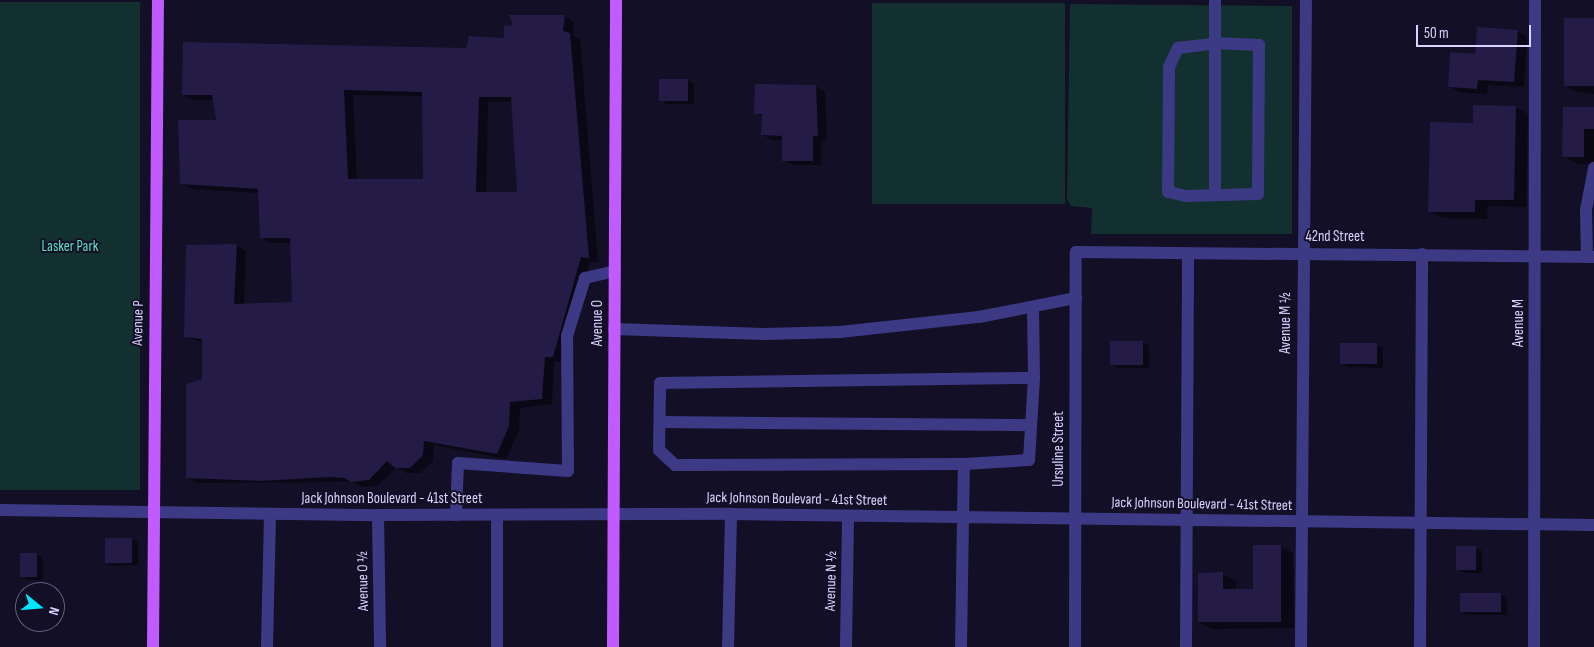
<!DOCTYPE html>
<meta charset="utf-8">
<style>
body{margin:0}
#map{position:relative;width:1594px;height:647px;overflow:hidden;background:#130f26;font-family:"Sofia Sans Condensed",sans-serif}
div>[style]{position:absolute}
.green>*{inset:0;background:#12302f;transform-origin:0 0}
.shadow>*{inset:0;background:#0007}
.building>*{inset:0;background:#241b47;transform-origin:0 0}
.minor>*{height:12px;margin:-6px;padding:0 6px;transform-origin:6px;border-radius:6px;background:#3d3a85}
.major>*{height:12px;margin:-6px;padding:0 6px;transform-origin:6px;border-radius:6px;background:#c25bff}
span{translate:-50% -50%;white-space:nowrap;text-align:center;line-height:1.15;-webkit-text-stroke:4px #130f26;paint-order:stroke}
.street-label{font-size:15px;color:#d9d4ff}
.park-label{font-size:15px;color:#5fe0c0}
.north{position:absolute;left:15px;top:582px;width:50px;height:50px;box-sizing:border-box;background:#130f26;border:1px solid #625e7d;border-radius:50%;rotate:107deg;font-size:14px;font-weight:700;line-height:20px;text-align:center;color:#d9d4ff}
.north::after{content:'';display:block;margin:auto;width:18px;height:22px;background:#00e5ff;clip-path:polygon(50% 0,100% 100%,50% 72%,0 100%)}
.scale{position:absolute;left:1416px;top:25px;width:115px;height:22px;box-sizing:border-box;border:2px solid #d9d4ff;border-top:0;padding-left:6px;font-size:15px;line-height:18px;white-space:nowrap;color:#d9d4ff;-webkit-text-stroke:4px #130f26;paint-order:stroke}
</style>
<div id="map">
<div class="green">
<div style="left:0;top:2px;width:140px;height:488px"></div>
<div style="left:872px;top:3px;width:193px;height:201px"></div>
<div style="clip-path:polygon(1070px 4px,1292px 6px,1292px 234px,1091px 234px,1092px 208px,1071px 206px,1067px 199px)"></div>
</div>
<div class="shadow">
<div style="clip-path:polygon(evenodd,564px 16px,574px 22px,573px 35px,580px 39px,598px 262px,590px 262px,563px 362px,554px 362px,552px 404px,520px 408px,519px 431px,506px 459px,434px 445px,433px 461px,420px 473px,406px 473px,396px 467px,379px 485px,362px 487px,354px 482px,340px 482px,197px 483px,187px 477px,204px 380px,203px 343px,185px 336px,236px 245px,246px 251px,244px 305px,294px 303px,292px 243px,271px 243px,261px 237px,260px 193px,191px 189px,181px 183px,217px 121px,214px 100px,193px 100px,183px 95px,467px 49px,506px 40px,564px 16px,353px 95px,423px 96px,424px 181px,357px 180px,353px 95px,564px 16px,488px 102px,513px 102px,518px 193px,486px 193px,488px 102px)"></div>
<div style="clip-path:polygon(1594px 19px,1594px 94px,1577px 92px,1564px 85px)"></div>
<div style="clip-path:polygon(1517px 31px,1527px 37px,1524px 87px,1488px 85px,1487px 94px,1459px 92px,1449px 86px,1476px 55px)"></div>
<div style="clip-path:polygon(688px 80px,694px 84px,694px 104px,667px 104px,661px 100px)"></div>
<div style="clip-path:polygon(816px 86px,825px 92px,827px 141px,821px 141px,821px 165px,793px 165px,783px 160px,783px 140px,772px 140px,763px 135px,763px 117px,755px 113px)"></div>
<div style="clip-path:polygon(1515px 107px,1528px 114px,1526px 207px,1488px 206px,1487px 219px,1442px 218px,1429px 211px)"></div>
<div style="clip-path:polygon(1594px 109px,1594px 164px,1577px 164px,1564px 156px)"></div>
<div style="clip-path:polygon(1143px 342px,1149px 346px,1149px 368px,1117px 368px,1111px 364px)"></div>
<div style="clip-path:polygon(1377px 345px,1383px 348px,1383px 368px,1347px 367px,1341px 363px)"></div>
<div style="clip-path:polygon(132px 539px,138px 543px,138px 565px,112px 566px,106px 562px)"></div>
<div style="clip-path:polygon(1280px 546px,1293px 553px,1294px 628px,1212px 629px,1199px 622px,1223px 574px,1236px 581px,1236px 590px,1255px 590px)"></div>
<div style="clip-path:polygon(1476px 548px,1482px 551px,1482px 573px,1464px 573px,1458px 569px)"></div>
<div style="clip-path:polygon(37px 554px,43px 558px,43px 580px,27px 580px,21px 576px)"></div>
<div style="clip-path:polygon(1500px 595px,1507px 598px,1507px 615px,1467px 615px,1461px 611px)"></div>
<div style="clip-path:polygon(55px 603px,64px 605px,64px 615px,55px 615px)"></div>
</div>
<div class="building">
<div style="clip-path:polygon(evenodd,509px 15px,565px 15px,563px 31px,570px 33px,589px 258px,581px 257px,553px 357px,545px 357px,542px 399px,510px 402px,509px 426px,497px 454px,424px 441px,423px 455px,410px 468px,395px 468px,387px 461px,369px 480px,351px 482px,344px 478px,329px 477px,262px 481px,186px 478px,186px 384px,202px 379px,202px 339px,184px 337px,186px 245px,237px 244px,234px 304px,292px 302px,290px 238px,260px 238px,258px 189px,180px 184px,178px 120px,216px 120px,212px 95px,182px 95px,183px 42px,466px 48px,469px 36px,504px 38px,504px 26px,513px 25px,509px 15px,344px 90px,422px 92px,423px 179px,348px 179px,344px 90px,509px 15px,479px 97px,511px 97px,517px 192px,476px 192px,479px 97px)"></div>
<div style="left:1564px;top:18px;width:30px;height:68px"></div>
<div style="clip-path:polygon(1477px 27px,1518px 30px,1514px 82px,1478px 80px,1477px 89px,1448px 87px,1450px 52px,1475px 54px)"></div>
<div style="left:659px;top:79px;width:29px;height:22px"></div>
<div style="clip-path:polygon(755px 84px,816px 85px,818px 136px,813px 136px,813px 161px,782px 161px,782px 136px,761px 135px,762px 114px,754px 114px)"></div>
<div style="clip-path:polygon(1473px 105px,1516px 106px,1514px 200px,1475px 200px,1475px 212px,1428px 212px,1430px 122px,1473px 123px)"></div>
<div style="clip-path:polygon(1563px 107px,1594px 107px,1594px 129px,1584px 129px,1584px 157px,1562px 157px)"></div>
<div style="left:1110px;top:341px;width:33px;height:24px"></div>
<div style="left:1340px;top:343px;width:37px;height:21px"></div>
<div style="left:105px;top:538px;width:27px;height:25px"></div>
<div style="clip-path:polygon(1253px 545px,1281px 545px,1281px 622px,1198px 622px,1198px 573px,1223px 572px,1223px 589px,1253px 589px)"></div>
<div style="left:1456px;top:546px;width:20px;height:24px"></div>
<div style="left:20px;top:553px;width:17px;height:24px"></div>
<div style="left:1460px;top:593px;width:41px;height:19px"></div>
</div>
<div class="minor">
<div style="left:1215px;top:0;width:195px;rotate:90deg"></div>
<div style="left:1216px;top:43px;width:43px;rotate:2.7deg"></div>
<div style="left:1259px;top:45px;width:149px;rotate:90.4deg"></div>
<div style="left:1258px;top:194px;width:72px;rotate:178.4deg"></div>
<div style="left:1186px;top:196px;width:18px;rotate:-167deg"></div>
<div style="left:1168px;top:192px;width:125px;rotate:-89.5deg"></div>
<div style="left:1169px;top:67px;width:21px;rotate:-65deg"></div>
<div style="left:1178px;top:48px;width:38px;rotate:-7deg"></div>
<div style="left:1587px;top:257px;width:47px;rotate:-91.2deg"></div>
<div style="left:1586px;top:210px;width:43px;rotate:-79.2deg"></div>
<div style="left:614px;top:329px;width:151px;rotate:1.9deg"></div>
<div style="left:765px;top:334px;width:75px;rotate:-1.5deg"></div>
<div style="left:840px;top:332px;width:140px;rotate:-6.2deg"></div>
<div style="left:979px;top:317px;width:99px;rotate:-11.1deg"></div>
<div style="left:660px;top:422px;width:371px;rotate:0.5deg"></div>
<div style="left:964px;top:464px;width:289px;rotate:179.8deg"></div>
<div style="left:675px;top:465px;width:22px;rotate:-137deg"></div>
<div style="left:659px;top:450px;width:67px;rotate:-89.1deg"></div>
<div style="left:660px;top:383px;width:374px;rotate:-0.8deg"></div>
<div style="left:0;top:510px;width:378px;rotate:0.8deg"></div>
<div style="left:378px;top:515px;width:353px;rotate:-0.2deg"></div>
<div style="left:731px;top:514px;width:863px;rotate:0.73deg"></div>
<div style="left:378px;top:515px;width:132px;rotate:89.1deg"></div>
<div style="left:456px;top:515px;width:52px;rotate:-87.8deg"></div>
<div style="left:458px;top:463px;width:110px;rotate:4.2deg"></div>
<div style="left:568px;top:471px;width:135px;rotate:-90.4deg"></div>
<div style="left:567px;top:336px;width:61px;rotate:-72.8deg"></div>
<div style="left:585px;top:278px;width:31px;rotate:-13deg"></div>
<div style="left:267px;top:647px;width:132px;rotate:-88.7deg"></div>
<div style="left:497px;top:647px;width:132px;rotate:-90deg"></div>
<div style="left:728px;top:647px;width:133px;rotate:-88.7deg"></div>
<div style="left:846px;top:647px;width:131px;rotate:-89.1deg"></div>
<div style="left:961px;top:647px;width:183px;rotate:-89.1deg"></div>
<div style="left:964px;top:464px;width:65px;rotate:-3.5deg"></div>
<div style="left:1029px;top:460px;width:82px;rotate:-86.5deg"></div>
<div style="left:1034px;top:378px;width:71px;rotate:-90.8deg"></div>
<div style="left:1075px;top:647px;width:395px;rotate:-89.9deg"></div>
<div style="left:1076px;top:252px;width:518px;rotate:0.55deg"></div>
<div style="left:1186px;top:647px;width:392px;rotate:-89.7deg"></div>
<div style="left:1301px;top:647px;width:647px;rotate:-89.56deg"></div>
<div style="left:1420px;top:647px;width:393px;rotate:-89.7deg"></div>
<div style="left:1534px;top:647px;width:647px;rotate:-89.91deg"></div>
</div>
<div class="major">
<div style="left:153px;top:647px;width:647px;rotate:-89.56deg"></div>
<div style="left:613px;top:647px;width:647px;rotate:-89.73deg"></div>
</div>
<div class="street-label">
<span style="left:1335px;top:237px">42nd Street</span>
<span style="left:138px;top:323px;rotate:-89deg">Avenue P</span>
<span style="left:598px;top:323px;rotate:-90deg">Avenue O</span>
<span style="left:1286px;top:323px;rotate:-90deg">Avenue M ½</span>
<span style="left:1519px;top:323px;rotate:-90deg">Avenue M</span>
<span style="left:1059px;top:449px;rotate:-90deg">Ursuline Street</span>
<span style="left:392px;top:499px">Jack Johnson Boulevard - 41st Street</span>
<span style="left:797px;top:499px;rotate:1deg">Jack Johnson Boulevard - 41st Street</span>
<span style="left:1202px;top:504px;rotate:1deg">Jack Johnson Boulevard - 41st Street</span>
<span style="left:363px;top:581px;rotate:-91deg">Avenue O ½</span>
<span style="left:831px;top:581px;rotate:-89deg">Avenue N ½</span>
</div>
<div class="park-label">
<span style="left:70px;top:247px">Lasker Park</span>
</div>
<div class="north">N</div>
<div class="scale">50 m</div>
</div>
